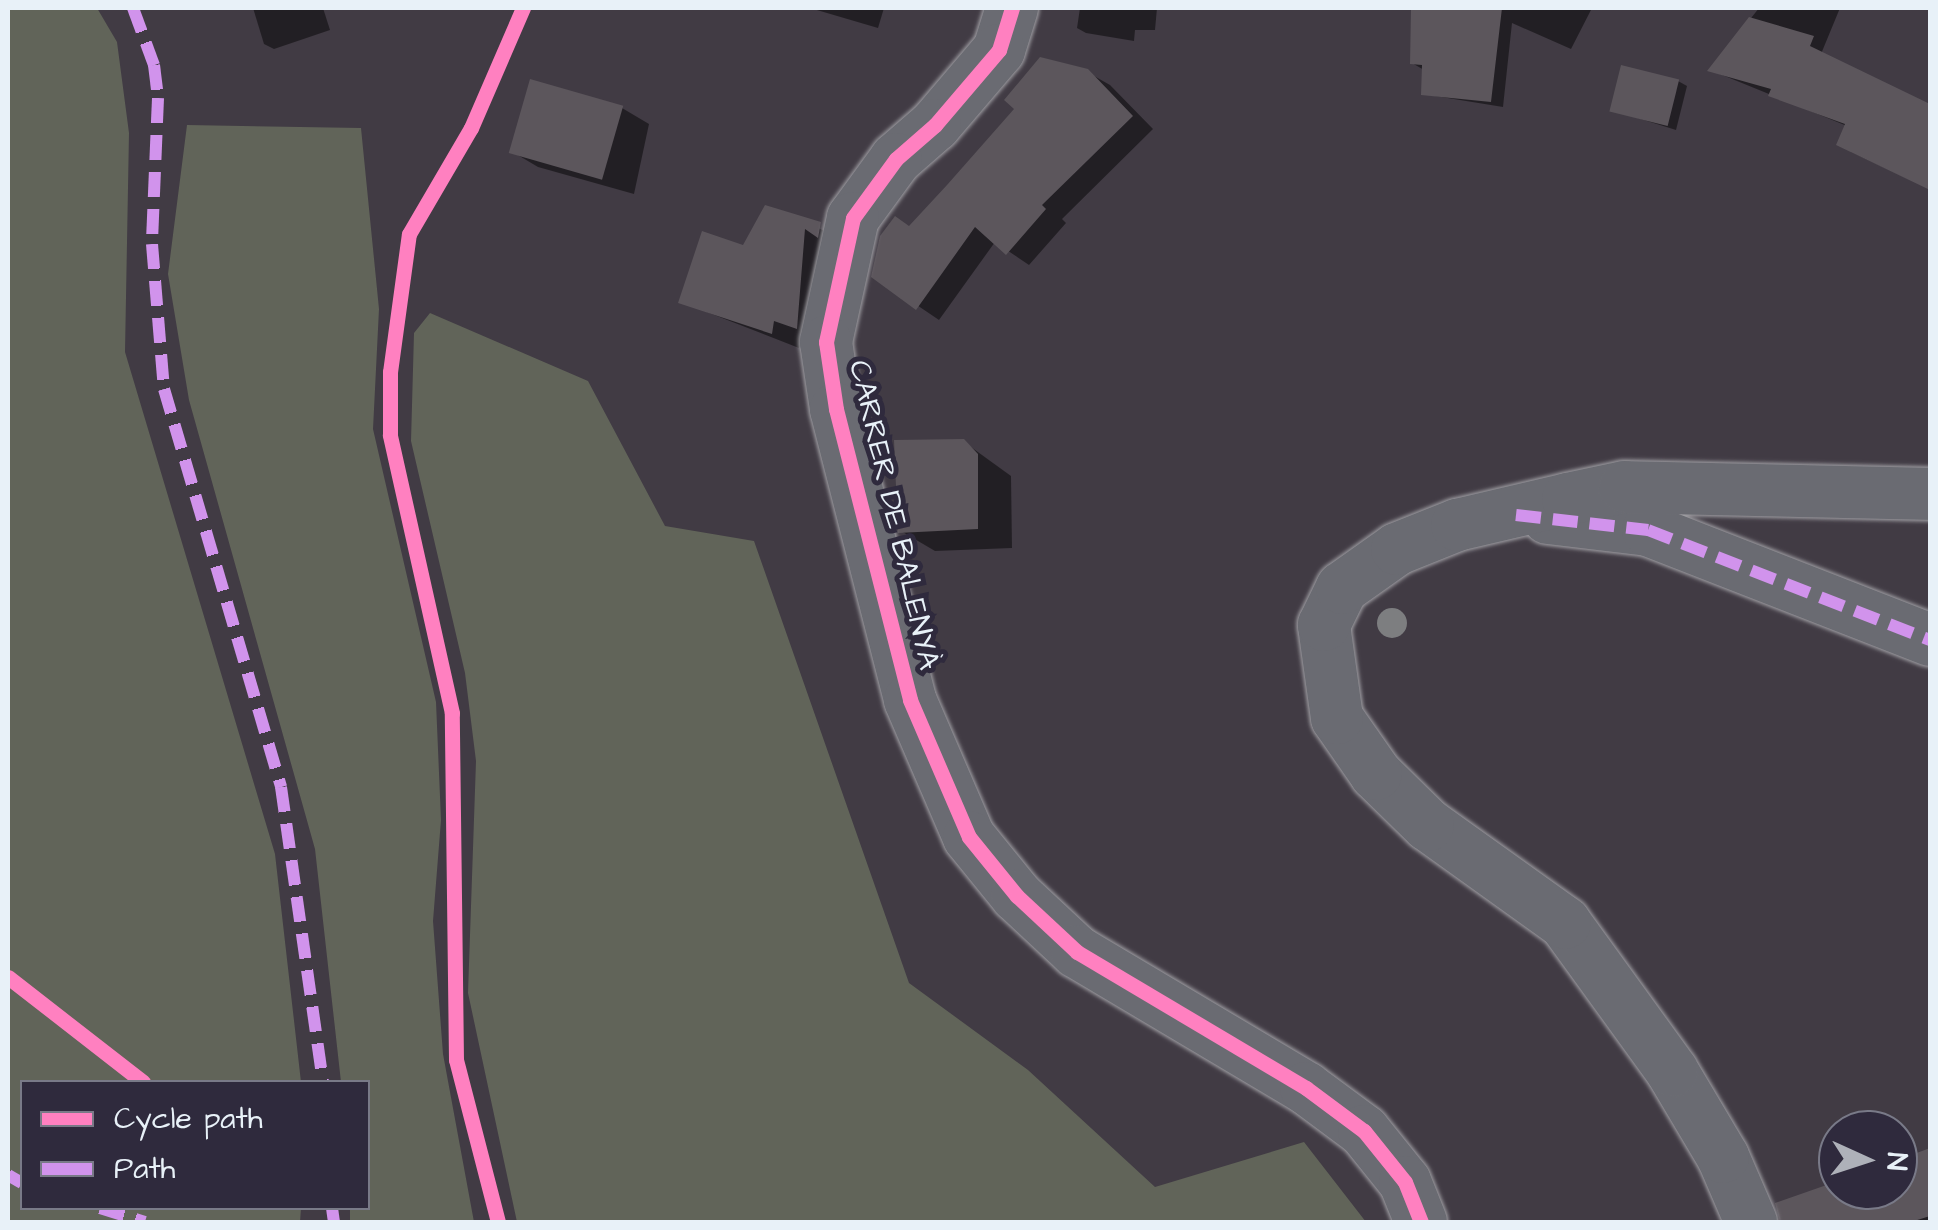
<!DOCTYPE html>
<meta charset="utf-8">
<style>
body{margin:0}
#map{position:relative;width:1938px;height:1230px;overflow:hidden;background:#413b44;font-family:"Architects Daughter",sans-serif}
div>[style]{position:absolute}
.green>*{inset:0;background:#616459}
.shadow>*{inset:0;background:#0007}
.building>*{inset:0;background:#5c565c;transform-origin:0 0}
.roads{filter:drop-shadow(0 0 2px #a09fa4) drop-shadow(0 0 2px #a09fa4)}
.minor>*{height:52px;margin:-26px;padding:0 26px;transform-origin:26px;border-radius:26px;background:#6a6b72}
.quiet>*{height:12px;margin-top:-6px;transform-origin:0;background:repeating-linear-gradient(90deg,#d193ec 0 25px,transparent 0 37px)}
.cycleway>*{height:15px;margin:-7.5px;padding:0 7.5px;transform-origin:7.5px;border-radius:7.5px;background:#ff80c0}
.trees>*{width:30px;height:30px;margin:-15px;border-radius:50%;background:#7d7e80}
span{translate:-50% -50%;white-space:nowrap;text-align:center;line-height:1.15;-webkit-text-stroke:10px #2f2a3d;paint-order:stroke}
.street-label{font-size:30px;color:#e8f1f8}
.frame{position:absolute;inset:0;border:10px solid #e8f1f8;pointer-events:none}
.legend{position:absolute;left:20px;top:1080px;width:350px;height:130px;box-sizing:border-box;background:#2f2a3d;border:2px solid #797a88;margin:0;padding:12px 18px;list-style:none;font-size:30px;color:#e8f1f8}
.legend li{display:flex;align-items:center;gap:20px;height:50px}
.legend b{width:50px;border:2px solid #797a88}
.north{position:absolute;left:1818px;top:1110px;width:100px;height:100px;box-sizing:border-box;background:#2f2a3d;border:2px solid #797a88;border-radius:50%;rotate:93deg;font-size:28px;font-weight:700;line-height:40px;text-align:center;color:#e8f1f8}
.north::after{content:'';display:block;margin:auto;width:35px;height:45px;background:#aeb1b9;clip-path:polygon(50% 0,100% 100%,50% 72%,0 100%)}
</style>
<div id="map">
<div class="green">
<div style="clip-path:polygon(8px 8px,97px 8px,117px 42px,129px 133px,125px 352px,275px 854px,301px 1082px,22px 1082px,22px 1208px,301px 1208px,300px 1222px,8px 1222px)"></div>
<div style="clip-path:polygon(187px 125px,361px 128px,379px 309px,373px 429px,436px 702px,441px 820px,433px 921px,443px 1054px,474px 1222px,350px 1222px,350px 1208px,368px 1208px,368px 1082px,341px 1082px,315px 849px,189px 400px,168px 274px)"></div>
<div style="clip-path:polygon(430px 313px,588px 381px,665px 526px,754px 541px,909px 983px,1028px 1070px,1155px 1187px,1304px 1142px,1366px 1222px,517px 1222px,468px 993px,476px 761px,465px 673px,411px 441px,414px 333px)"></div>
</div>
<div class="shadow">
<div style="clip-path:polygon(253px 8px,323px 8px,330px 30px,274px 49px,264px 44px)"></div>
<div style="clip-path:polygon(810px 8px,884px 8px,878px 28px)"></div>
<div style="clip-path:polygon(1080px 8px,1157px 8px,1155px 30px,1135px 30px,1134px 41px,1086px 33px,1077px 28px)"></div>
<div style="clip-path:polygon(1418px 8px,1592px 8px,1571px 49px,1512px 23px,1503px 107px,1423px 94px,1424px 70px,1412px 63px)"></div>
<div style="clip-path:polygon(1759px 8px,1840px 8px,1821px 54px,1930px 107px,1930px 189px,1851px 152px,1847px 126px,1710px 70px)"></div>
<div style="clip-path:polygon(1087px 72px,1110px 85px,1153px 129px,1062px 219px,1066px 223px,1029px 265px,995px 242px,939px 320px,874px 276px,911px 228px)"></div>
<div style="clip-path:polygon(1678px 81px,1687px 86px,1676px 130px,1612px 110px)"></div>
<div style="clip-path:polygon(622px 108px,649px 124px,634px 194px,538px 167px,511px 151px)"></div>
<div style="clip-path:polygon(767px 208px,848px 240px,799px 348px,681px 302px,744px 248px)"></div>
<div style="clip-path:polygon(964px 442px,1011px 476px,1012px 548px,935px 551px,901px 531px)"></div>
<div style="clip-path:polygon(1922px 1154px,1930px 1159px,1930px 1222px,1829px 1222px,1816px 1191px,1838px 1183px,1838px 1190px,1898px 1190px,1898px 1162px)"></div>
</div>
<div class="building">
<div style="clip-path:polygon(1411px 8px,1502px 8px,1491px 102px,1421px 95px,1422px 65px,1410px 64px)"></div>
<div style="clip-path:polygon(1749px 17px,1814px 36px,1810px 46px,1930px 104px,1930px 190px,1836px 145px,1845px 124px,1768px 96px,1771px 89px,1707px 71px)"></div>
<div style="clip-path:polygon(1040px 57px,1088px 69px,1133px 116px,1042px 205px,1046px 209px,1006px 255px,975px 227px,916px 310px,871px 277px,880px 236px,895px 216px,909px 226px,947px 185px,1014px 109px,1004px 100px)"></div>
<div style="left:1621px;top:65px;width:60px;height:48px;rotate:14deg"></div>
<div style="left:530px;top:79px;width:97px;height:77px;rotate:16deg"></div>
<div style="clip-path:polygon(765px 205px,821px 222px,818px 238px,805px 229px,797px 329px,774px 321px,772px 334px,678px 303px,702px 231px,743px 245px)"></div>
<div style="clip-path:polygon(964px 439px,978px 454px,978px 529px,898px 533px,894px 440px)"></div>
<div style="clip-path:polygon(1930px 1148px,1930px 1216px,1911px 1222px,1780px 1222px,1775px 1203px,1838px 1181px,1838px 1190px,1898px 1190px,1898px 1160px)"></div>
</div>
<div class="roads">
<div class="minor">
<div style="left:1012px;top:8px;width:44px;rotate:107.2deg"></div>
<div style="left:999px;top:50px;width:99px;rotate:130.5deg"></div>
<div style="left:935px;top:125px;width:52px;rotate:138.9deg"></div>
<div style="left:896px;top:159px;width:73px;rotate:126.1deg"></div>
<div style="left:853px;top:218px;width:127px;rotate:102.3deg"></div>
<div style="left:826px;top:342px;width:68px;rotate:81.5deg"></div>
<div style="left:836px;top:409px;width:300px;rotate:75.7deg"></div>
<div style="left:910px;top:700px;width:149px;rotate:66.7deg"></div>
<div style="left:969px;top:837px;width:76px;rotate:50.9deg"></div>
<div style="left:1017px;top:896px;width:82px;rotate:43deg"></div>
<div style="left:1077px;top:952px;width:266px;rotate:30.7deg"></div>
<div style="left:1306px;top:1088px;width:72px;rotate:36.6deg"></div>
<div style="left:1364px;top:1131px;width:65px;rotate:51.2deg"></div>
<div style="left:1405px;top:1182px;width:43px;rotate:68.2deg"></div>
<div style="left:1548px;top:518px;width:101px;rotate:6.8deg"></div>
<div style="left:1648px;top:530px;width:303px;rotate:21.3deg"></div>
<div style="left:1751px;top:1222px;width:71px;rotate:-113.3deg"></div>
<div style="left:1723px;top:1157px;width:100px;rotate:-120.7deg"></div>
<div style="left:1672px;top:1071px;width:183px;rotate:-125.9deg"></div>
<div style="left:1565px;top:923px;width:168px;rotate:-144.4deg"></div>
<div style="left:1428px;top:825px;width:73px;rotate:-135.6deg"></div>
<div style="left:1376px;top:774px;width:68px;rotate:-124.9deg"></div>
<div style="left:1337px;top:718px;width:94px;rotate:-98deg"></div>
<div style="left:1324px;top:625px;width:41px;rotate:-64.1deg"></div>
<div style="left:1342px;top:588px;width:67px;rotate:-35.3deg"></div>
<div style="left:1397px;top:549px;width:65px;rotate:-21.8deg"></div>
<div style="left:1457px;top:525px;width:114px;rotate:-13.2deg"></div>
<div style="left:1568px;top:499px;width:58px;rotate:-11.9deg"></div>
<div style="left:1625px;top:487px;width:305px;rotate:1.3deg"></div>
</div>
</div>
<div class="quiet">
<div style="left:133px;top:8px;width:61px;rotate:69.8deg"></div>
<div style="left:154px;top:65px;width:33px;rotate:83deg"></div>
<div style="left:158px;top:98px;width:146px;rotate:92.4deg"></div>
<div style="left:152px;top:244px;width:145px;rotate:85.3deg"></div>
<div style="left:164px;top:389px;width:415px;rotate:73.6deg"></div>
<div style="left:281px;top:787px;width:298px;rotate:81.9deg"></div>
<div style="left:1516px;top:515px;width:133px;rotate:6.5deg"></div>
<div style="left:1648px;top:530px;width:303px;rotate:21.3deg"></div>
<div style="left:8px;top:1175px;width:16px;rotate:30deg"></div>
<div style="left:100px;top:1208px;width:47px;rotate:17.3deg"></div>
<div style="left:332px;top:1208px;width:14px;rotate:82deg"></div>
</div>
<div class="cycleway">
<div style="left:1012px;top:8px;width:44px;rotate:107.2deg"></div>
<div style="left:999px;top:50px;width:99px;rotate:130.5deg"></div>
<div style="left:935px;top:125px;width:52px;rotate:138.9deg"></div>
<div style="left:896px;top:159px;width:73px;rotate:126.1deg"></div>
<div style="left:853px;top:218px;width:127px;rotate:102.3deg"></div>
<div style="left:826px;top:342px;width:68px;rotate:81.5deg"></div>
<div style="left:836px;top:409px;width:300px;rotate:75.7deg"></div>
<div style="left:910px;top:700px;width:149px;rotate:66.7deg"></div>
<div style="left:969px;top:837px;width:76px;rotate:50.9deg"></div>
<div style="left:1017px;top:896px;width:82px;rotate:43deg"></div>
<div style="left:1077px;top:952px;width:266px;rotate:30.7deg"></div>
<div style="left:1306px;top:1088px;width:72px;rotate:36.6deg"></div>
<div style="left:1364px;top:1131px;width:65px;rotate:51.2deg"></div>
<div style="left:1405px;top:1182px;width:43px;rotate:68.2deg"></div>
<div style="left:8px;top:977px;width:171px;rotate:37.9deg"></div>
<div style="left:498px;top:1222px;width:167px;rotate:-104.5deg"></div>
<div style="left:456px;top:1060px;width:347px;rotate:-90.7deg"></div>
<div style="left:452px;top:713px;width:285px;rotate:-102.6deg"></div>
<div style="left:390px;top:435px;width:63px;rotate:-90deg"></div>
<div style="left:390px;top:372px;width:139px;rotate:-82.2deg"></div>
<div style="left:409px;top:234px;width:123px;rotate:-59.7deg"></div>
<div style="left:471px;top:128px;width:131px;rotate:-66.6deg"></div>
</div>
<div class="trees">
<div style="left:1392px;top:623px"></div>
</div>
<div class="street-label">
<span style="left:894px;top:515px;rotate:77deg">CARRER DE BALENYÀ</span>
</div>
<div class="frame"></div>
<ul class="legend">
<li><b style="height:12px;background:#ff80c0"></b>Cycle path</li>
<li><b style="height:12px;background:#d193ec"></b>Path</li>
</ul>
<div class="north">N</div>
</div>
